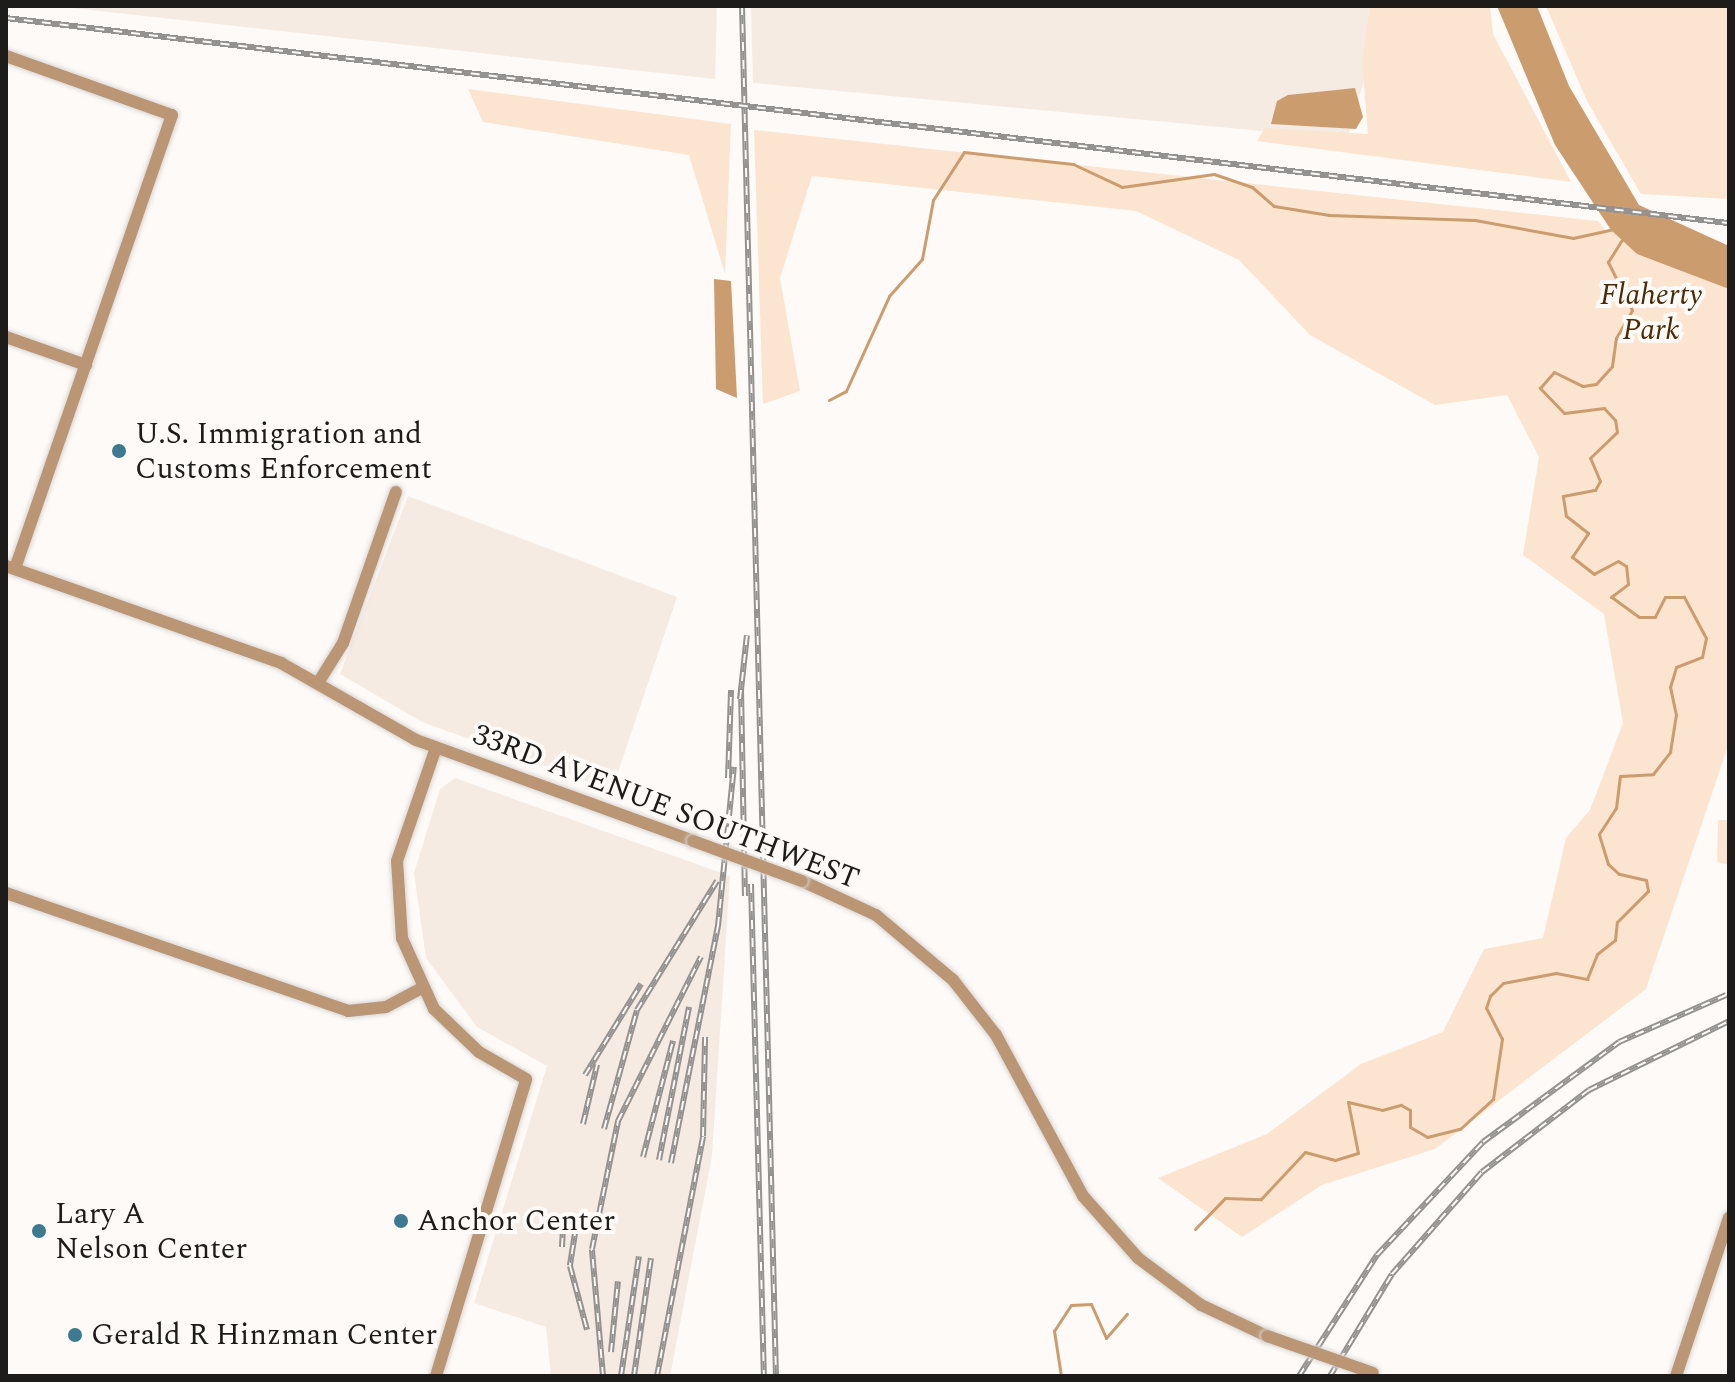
<!DOCTYPE html>
<style>
body{margin:0}
#map{position:relative;width:1735px;height:1382px;overflow:hidden;background:#fdfaf7;font-family:Spectral,serif}
div>[style]{position:absolute}
.built>*{inset:0;background:#f5ebe3}
.green>*{inset:0;background:#fce5d0}
.water>*{inset:0;background:#cb9c6e}
.stream>*{height:3px;margin:-1.5px;padding:0 1.5px;transform-origin:1.5px;border-radius:1.5px;background:#cb9c6e}
.roads{filter:drop-shadow(0 0 2px #d9d6d4) drop-shadow(0 0 2px #d9d6d4)}
.minor>*{height:12px;margin:-6px;padding:0 6px;transform-origin:6px;border-radius:6px;background:#ba9674}
.rail>*{height:6px;margin-top:-3px;transform-origin:0;background:repeating-linear-gradient(90deg,#fdfaf7 0 9px,#949290 0 18px);box-sizing:border-box;border-block:2px solid #949290}
.bridges{filter:drop-shadow(0 0 2px #d9d6d4) drop-shadow(0 0 2px #d9d6d4)}
.minor-bridge>*{height:12px;margin:-6px;padding:0 6px;transform-origin:6px;border-radius:6px;background:#ba9674}
.dots>*{width:22px;height:22px;translate:-50% -50%;box-sizing:border-box;border:4px solid #fdfaf7;border-radius:50%}
span{translate:-50% -50%;white-space:nowrap;text-align:center;line-height:1.15;-webkit-text-stroke:8px #fdfaf7;paint-order:stroke}
.park-label{font-size:30px;color:#4b2b05;font-style:italic}
.poi-label{font-size:30px;color:#1d1c1b}
.left{translate:0 -50%;text-align:left}
.street-label{font-size:30px;color:#1d1c1b}
.frame{position:absolute;inset:0;border:8px solid #1d1c1b;pointer-events:none}
</style>
<div id="map">
<div class="built">
<div style="clip-path:polygon(54px 6px,717px 6px,715px 79px)"></div>
<div style="clip-path:polygon(751px 6px,1386px 6px,1347px 139px,753px 83px)"></div>
<div style="clip-path:polygon(408px 496px,677px 597px,612px 790px,422px 722px,340px 674px)"></div>
<div style="clip-path:polygon(455px 778px,730px 876px,712px 1156px,670px 1376px,551px 1376px,546px 1327px,474px 1303px,547px 1066px,477px 1027px,426px 958px,414px 873px,440px 789px)"></div>
</div>
<div class="green">
<div style="clip-path:polygon(1370px 6px,1490px 6px,1493px 34px,1571px 182px,1257px 141px,1265px 128px,1368px 134px,1362px 63px)"></div>
<div style="clip-path:polygon(1546px 6px,1729px 6px,1729px 199px,1641px 194px,1587px 101px)"></div>
<div style="clip-path:polygon(468px 89px,731px 124px,725px 274px,689px 155px,483px 122px)"></div>
<div style="clip-path:polygon(754px 130px,1598px 221px,1606px 231px,1729px 245px,1729px 743px,1646px 989px,1435px 1149px,1322px 1185px,1242px 1237px,1158px 1178px,1267px 1134px,1361px 1064px,1443px 1032px,1484px 949px,1543px 938px,1566px 838px,1590px 810px,1623px 723px,1604px 614px,1523px 555px,1539px 457px,1507px 395px,1435px 405px,1310px 335px,1239px 260px,1136px 211px,812px 176px,780px 278px,800px 391px,763px 404px)"></div>
<div style="clip-path:polygon(1718px 820px,1729px 820px,1729px 865px,1717px 862px)"></div>
</div>
<div class="water">
<div style="clip-path:polygon(1497px 6px,1537px 6px,1569px 86px,1639px 205px,1729px 246px,1729px 289px,1637px 254px,1611px 230px,1555px 145px)"></div>
<div style="clip-path:polygon(1355px 88px,1363px 117px,1356px 129px,1271px 124px,1277px 101px,1288px 95px)"></div>
<div style="clip-path:polygon(714px 279px,731px 281px,737px 398px,716px 389px)"></div>
</div>
<div class="stream">
<div style="left:829px;top:400px;width:19px;rotate:-28deg"></div>
<div style="left:846px;top:391px;width:104px;rotate:-65.6deg"></div>
<div style="left:889px;top:296px;width:50px;rotate:-48.3deg"></div>
<div style="left:922px;top:259px;width:60px;rotate:-79.4deg"></div>
<div style="left:933px;top:200px;width:57px;rotate:-57.1deg"></div>
<div style="left:964px;top:152px;width:110px;rotate:6.3deg"></div>
<div style="left:1073px;top:164px;width:54px;rotate:25.1deg"></div>
<div style="left:1122px;top:187px;width:93px;rotate:-8deg"></div>
<div style="left:1214px;top:174px;width:40px;rotate:18.9deg"></div>
<div style="left:1252px;top:187px;width:29px;rotate:41deg"></div>
<div style="left:1274px;top:206px;width:56px;rotate:9.3deg"></div>
<div style="left:1329px;top:215px;width:146px;rotate:2deg"></div>
<div style="left:1475px;top:220px;width:100px;rotate:10.4deg"></div>
<div style="left:1573px;top:238px;width:42px;rotate:-12.4deg"></div>
<div style="left:1195px;top:1229px;width:43px;rotate:-45.9deg"></div>
<div style="left:1225px;top:1198px;width:36px;rotate:2deg"></div>
<div style="left:1261px;top:1199px;width:64px;rotate:-46.9deg"></div>
<div style="left:1305px;top:1152px;width:31px;rotate:15deg"></div>
<div style="left:1335px;top:1160px;width:24px;rotate:-17deg"></div>
<div style="left:1358px;top:1153px;width:52px;rotate:-101.1deg"></div>
<div style="left:1348px;top:1102px;width:35px;rotate:13deg"></div>
<div style="left:1382px;top:1110px;width:20px;rotate:-15deg"></div>
<div style="left:1401px;top:1105px;width:10px;rotate:29deg"></div>
<div style="left:1410px;top:1110px;width:17px;rotate:90deg"></div>
<div style="left:1410px;top:1127px;width:20px;rotate:30deg"></div>
<div style="left:1427px;top:1137px;width:34px;rotate:-14deg"></div>
<div style="left:1460px;top:1129px;width:45px;rotate:-42.3deg"></div>
<div style="left:1493px;top:1099px;width:61px;rotate:-81.5deg"></div>
<div style="left:1502px;top:1039px;width:35px;rotate:-117deg"></div>
<div style="left:1486px;top:1008px;width:13px;rotate:-72deg"></div>
<div style="left:1490px;top:996px;width:18px;rotate:-45deg"></div>
<div style="left:1503px;top:983px;width:54px;rotate:-10.7deg"></div>
<div style="left:1556px;top:973px;width:32px;rotate:11deg"></div>
<div style="left:1587px;top:979px;width:27px;rotate:-68deg"></div>
<div style="left:1597px;top:954px;width:23px;rotate:-38deg"></div>
<div style="left:1615px;top:940px;width:18px;rotate:-84deg"></div>
<div style="left:1617px;top:922px;width:44px;rotate:-45deg"></div>
<div style="left:1648px;top:891px;width:11px;rotate:-100deg"></div>
<div style="left:1646px;top:880px;width:28px;rotate:-167deg"></div>
<div style="left:1619px;top:874px;width:15px;rotate:-138deg"></div>
<div style="left:1608px;top:864px;width:31px;rotate:-107deg"></div>
<div style="left:1599px;top:834px;width:31px;rotate:-57deg"></div>
<div style="left:1616px;top:808px;width:32px;rotate:-83deg"></div>
<div style="left:1620px;top:776px;width:33px;rotate:-3deg"></div>
<div style="left:1653px;top:774px;width:28px;rotate:-52deg"></div>
<div style="left:1670px;top:752px;width:37px;rotate:-81deg"></div>
<div style="left:1676px;top:715px;width:29px;rotate:-102deg"></div>
<div style="left:1670px;top:687px;width:21px;rotate:-73deg"></div>
<div style="left:1676px;top:667px;width:28px;rotate:-21deg"></div>
<div style="left:1702px;top:657px;width:19px;rotate:-78deg"></div>
<div style="left:1706px;top:638px;width:47px;rotate:-118.2deg"></div>
<div style="left:1684px;top:597px;width:19px;rotate:180deg"></div>
<div style="left:1665px;top:597px;width:22px;rotate:117deg"></div>
<div style="left:1655px;top:617px;width:16px;rotate:180deg"></div>
<div style="left:1639px;top:617px;width:34px;rotate:-144deg"></div>
<div style="left:1611px;top:597px;width:21px;rotate:-37deg"></div>
<div style="left:1628px;top:584px;width:18px;rotate:-96deg"></div>
<div style="left:1626px;top:566px;width:9px;rotate:-148deg"></div>
<div style="left:1618px;top:561px;width:27px;rotate:152deg"></div>
<div style="left:1594px;top:574px;width:28px;rotate:-142deg"></div>
<div style="left:1572px;top:557px;width:29px;rotate:-56deg"></div>
<div style="left:1588px;top:533px;width:28px;rotate:-142deg"></div>
<div style="left:1566px;top:516px;width:20px;rotate:-99deg"></div>
<div style="left:1563px;top:496px;width:33px;rotate:-11deg"></div>
<div style="left:1595px;top:490px;width:10px;rotate:-61deg"></div>
<div style="left:1600px;top:481px;width:25px;rotate:-113deg"></div>
<div style="left:1590px;top:458px;width:37px;rotate:-44deg"></div>
<div style="left:1617px;top:432px;width:12px;rotate:-99deg"></div>
<div style="left:1615px;top:420px;width:16px;rotate:-133deg"></div>
<div style="left:1604px;top:408px;width:40px;rotate:172.9deg"></div>
<div style="left:1564px;top:413px;width:35px;rotate:-134deg"></div>
<div style="left:1540px;top:388px;width:21px;rotate:-49deg"></div>
<div style="left:1554px;top:372px;width:32px;rotate:26deg"></div>
<div style="left:1583px;top:386px;width:13px;rotate:-9deg"></div>
<div style="left:1596px;top:384px;width:24px;rotate:-48deg"></div>
<div style="left:1612px;top:366px;width:28px;rotate:-82deg"></div>
<div style="left:1616px;top:338px;width:32px;rotate:-60deg"></div>
<div style="left:1632px;top:310px;width:54px;rotate:-116.6deg"></div>
<div style="left:1608px;top:262px;width:25px;rotate:-58deg"></div>
<div style="left:1061px;top:1376px;width:46px;rotate:-98.8deg"></div>
<div style="left:1054px;top:1331px;width:31px;rotate:-57deg"></div>
<div style="left:1071px;top:1305px;width:20px;rotate:-3deg"></div>
<div style="left:1091px;top:1304px;width:37px;rotate:66deg"></div>
<div style="left:1106px;top:1338px;width:32px;rotate:-49deg"></div>
</div>
<div class="roads">
<div class="minor">
<div style="left:6px;top:56px;width:176px;rotate:19.6deg"></div>
<div style="left:172px;top:115px;width:480px;rotate:109.1deg"></div>
<div style="left:6px;top:337px;width:85px;rotate:19.3deg"></div>
<div style="left:6px;top:566px;width:292px;rotate:19.4deg"></div>
<div style="left:281px;top:663px;width:155px;rotate:29.7deg"></div>
<div style="left:416px;top:740px;width:295px;rotate:20deg"></div>
<div style="left:318px;top:683px;width:47px;rotate:-58deg"></div>
<div style="left:343px;top:643px;width:160px;rotate:-70.7deg"></div>
<div style="left:802px;top:881px;width:81px;rotate:24.7deg"></div>
<div style="left:876px;top:915px;width:101px;rotate:40.2deg"></div>
<div style="left:953px;top:980px;width:70px;rotate:52deg"></div>
<div style="left:996px;top:1035px;width:183px;rotate:61.6deg"></div>
<div style="left:1083px;top:1196px;width:83px;rotate:48.4deg"></div>
<div style="left:1138px;top:1258px;width:79px;rotate:36.7deg"></div>
<div style="left:1201px;top:1305px;width:73px;rotate:25.2deg"></div>
<div style="left:6px;top:893px;width:362px;rotate:19deg"></div>
<div style="left:348px;top:1011px;width:38px;rotate:-6deg"></div>
<div style="left:386px;top:1007px;width:40px;rotate:-28deg"></div>
<div style="left:436px;top:1376px;width:310px;rotate:-73.1deg"></div>
<div style="left:526px;top:1079px;width:54px;rotate:-150.1deg"></div>
<div style="left:479px;top:1052px;width:62px;rotate:-136.3deg"></div>
<div style="left:434px;top:1009px;width:78px;rotate:-114.3deg"></div>
<div style="left:402px;top:938px;width:77px;rotate:-93.7deg"></div>
<div style="left:397px;top:861px;width:120px;rotate:-71deg"></div>
<div style="left:1676px;top:1376px;width:167px;rotate:-71.5deg"></div>
</div>
</div>
<div class="rail">
<div style="left:742px;top:6px;width:1370px;rotate:88.58deg"></div>
<div style="left:6px;top:18px;width:1735px;rotate:6.79deg"></div>
<div style="left:741px;top:689px;width:207px;rotate:88.9deg"></div>
<div style="left:740px;top:699px;width:64px;rotate:-83.8deg"></div>
<div style="left:728px;top:778px;width:88px;rotate:-88deg"></div>
<div style="left:751px;top:884px;width:492px;rotate:88.5deg"></div>
<div style="left:585px;top:1075px;width:107px;rotate:-58.4deg"></div>
<div style="left:583px;top:1124px;width:61px;rotate:-76.7deg"></div>
<div style="left:604px;top:1129px;width:123px;rotate:-74.5deg"></div>
<div style="left:637px;top:1010px;width:152px;rotate:-58.2deg"></div>
<div style="left:643px;top:1157px;width:120px;rotate:-75.5deg"></div>
<div style="left:659px;top:1160px;width:156px;rotate:-78.9deg"></div>
<div style="left:671px;top:1163px;width:242px;rotate:-78.8deg"></div>
<div style="left:718px;top:926px;width:160px;rotate:-84.3deg"></div>
<div style="left:576px;top:1227px;width:39px;rotate:99deg"></div>
<div style="left:570px;top:1266px;width:66px;rotate:75.1deg"></div>
<div style="left:562px;top:1247px;width:22px;rotate:-87deg"></div>
<div style="left:611px;top:1352px;width:71px;rotate:-84.4deg"></div>
<div style="left:603px;top:1376px;width:127px;rotate:-95deg"></div>
<div style="left:592px;top:1249px;width:131px;rotate:-78.5deg"></div>
<div style="left:618px;top:1121px;width:184px;rotate:-63.2deg"></div>
<div style="left:621px;top:1376px;width:121px;rotate:-81.5deg"></div>
<div style="left:634px;top:1376px;width:119px;rotate:-81.8deg"></div>
<div style="left:657px;top:1376px;width:244px;rotate:-79.1deg"></div>
<div style="left:703px;top:1136px;width:99px;rotate:-88.8deg"></div>
<div style="left:1299px;top:1376px;width:144px;rotate:-57.2deg"></div>
<div style="left:1377px;top:1255px;width:155px;rotate:-46.8deg"></div>
<div style="left:1483px;top:1142px;width:169px;rotate:-36.3deg"></div>
<div style="left:1619px;top:1042px;width:117px;rotate:-23.7deg"></div>
<div style="left:1330px;top:1376px;width:119px;rotate:-58.7deg"></div>
<div style="left:1392px;top:1274px;width:136px;rotate:-48.6deg"></div>
<div style="left:1482px;top:1172px;width:135px;rotate:-37.5deg"></div>
<div style="left:1589px;top:1090px;width:156px;rotate:-26.2deg"></div>
</div>
<div class="bridges">
<div class="minor-bridge">
<div style="left:693px;top:841px;width:116px;rotate:20.2deg"></div>
<div style="left:1267px;top:1336px;width:112px;rotate:19.2deg"></div>
</div>
</div>
<div class="dots">
<div style="left:119px;top:451px;background:#3d7990"></div>
<div style="left:401px;top:1221px;background:#3d7990"></div>
<div style="left:39px;top:1231px;background:#3d7990"></div>
<div style="left:75px;top:1335px;background:#3d7990"></div>
</div>
<div class="park-label">
<span style="left:1651px;top:312px">Flaherty<br>Park</span>
</div>
<div class="poi-label">
<span class="left" style="left:135px;top:451px">U.S. Immigration and<br>Customs Enforcement</span>
<span class="left" style="left:55px;top:1231px">Lary A<br>Nelson Center</span>
<span class="left" style="left:417px;top:1221px">Anchor Center</span>
<span class="left" style="left:91px;top:1335px">Gerald R Hinzman Center</span>
</div>
<div class="street-label">
<span style="left:666px;top:807px;rotate:21deg">33RD AVENUE SOUTHWEST</span>
</div>
<div class="frame"></div>
</div>
